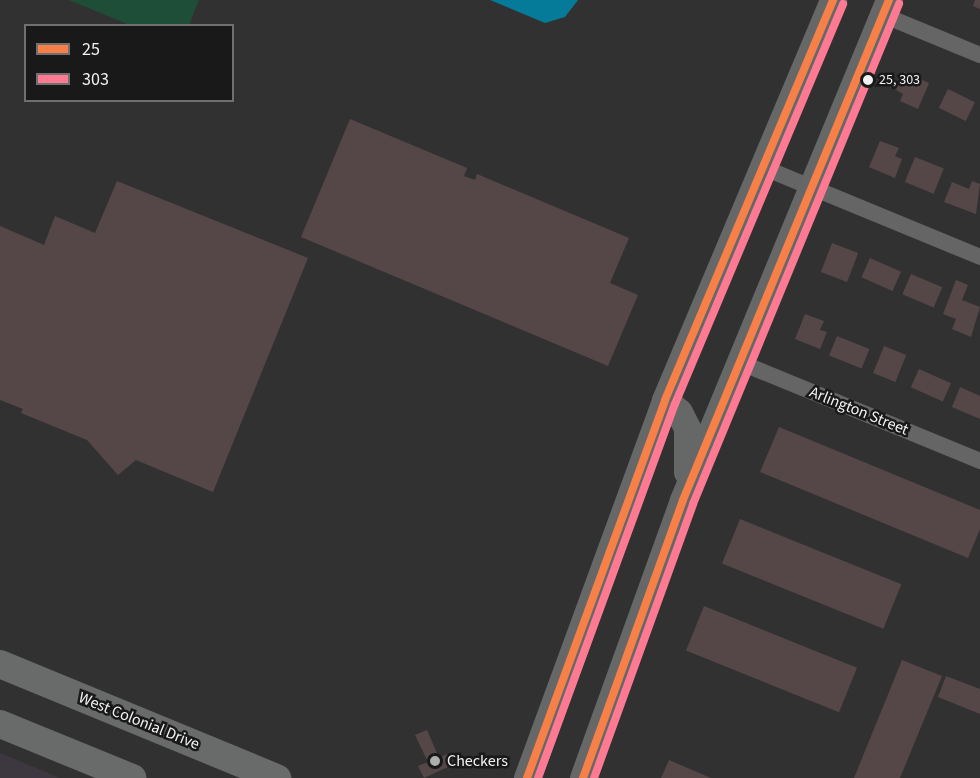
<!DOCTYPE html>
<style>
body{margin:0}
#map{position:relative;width:980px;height:778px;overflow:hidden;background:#323132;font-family:"Source Sans 3",sans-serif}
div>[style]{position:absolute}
.built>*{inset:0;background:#3d383f}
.green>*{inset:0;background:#1f4e38}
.water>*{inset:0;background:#057b99}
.building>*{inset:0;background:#554747;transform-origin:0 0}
.minor>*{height:16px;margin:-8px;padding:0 8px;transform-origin:8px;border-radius:8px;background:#656565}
.primary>*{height:27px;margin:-13.5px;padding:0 13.5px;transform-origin:13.5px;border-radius:13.5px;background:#666767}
.trunk>*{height:28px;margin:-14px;padding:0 14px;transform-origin:14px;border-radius:14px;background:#696a6a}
.bus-1>*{height:8px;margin:-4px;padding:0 4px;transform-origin:4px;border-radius:4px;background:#f78048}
.bus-2>*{height:8px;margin:-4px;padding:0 4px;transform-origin:4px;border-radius:4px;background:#fe7a93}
.dots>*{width:16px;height:16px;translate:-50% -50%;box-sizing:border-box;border:3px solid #19191a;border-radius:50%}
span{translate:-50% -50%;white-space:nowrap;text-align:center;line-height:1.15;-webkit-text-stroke:5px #19191a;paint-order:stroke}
.bus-label{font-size:14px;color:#f3f1f3}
.left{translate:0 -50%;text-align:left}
.street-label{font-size:16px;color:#f3f1f3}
.poi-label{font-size:16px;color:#f3f1f3}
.legend{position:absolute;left:24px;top:24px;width:210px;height:78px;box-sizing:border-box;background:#19191a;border:2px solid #706f71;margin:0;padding:8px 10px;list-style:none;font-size:18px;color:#f3f1f3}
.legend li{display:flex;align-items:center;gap:12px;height:30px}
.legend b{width:30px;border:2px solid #706f71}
</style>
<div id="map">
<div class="built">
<div style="clip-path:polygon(0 753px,60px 778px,0 778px)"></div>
</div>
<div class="green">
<div style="clip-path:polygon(69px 0,199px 0,189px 25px,132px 26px)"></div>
</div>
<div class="water">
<div style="clip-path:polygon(490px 0,578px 0,565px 17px,545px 23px)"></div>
</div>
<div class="building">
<div style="clip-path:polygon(975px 0,980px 0,980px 9px,973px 6px)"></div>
<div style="clip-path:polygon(904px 72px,929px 83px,918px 109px,900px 101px,903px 94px,896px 90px)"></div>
<div style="left:948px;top:89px;width:30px;height:21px;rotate:26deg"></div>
<div style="clip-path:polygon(350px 119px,467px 168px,464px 176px,475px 180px,477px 174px,629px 238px,610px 283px,638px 295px,608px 366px,301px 237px)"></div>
<div style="clip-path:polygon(880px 141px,899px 148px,895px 156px,902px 159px,895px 178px,869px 167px)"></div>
<div style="left:915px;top:157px;width:31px;height:27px;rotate:22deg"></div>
<div style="clip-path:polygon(117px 181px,308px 258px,213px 492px,136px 460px,118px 475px,87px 440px,21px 413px,23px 409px,0 400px,0 226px,44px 245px,55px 216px,95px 233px)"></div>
<div style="clip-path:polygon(972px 181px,980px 184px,976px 214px,944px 202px,952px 182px,969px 189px)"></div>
<div style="left:832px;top:243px;width:28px;height:31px;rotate:21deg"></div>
<div style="left:870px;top:258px;width:34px;height:21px;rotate:24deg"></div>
<div style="left:911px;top:274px;width:34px;height:22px;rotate:23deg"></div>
<div style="clip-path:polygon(956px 280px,968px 285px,962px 300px,980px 307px,971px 337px,952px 329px,956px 319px,943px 314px)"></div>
<div style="clip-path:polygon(805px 314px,824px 321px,820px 330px,827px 332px,820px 349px,795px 339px)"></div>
<div style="left:837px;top:336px;width:35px;height:21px;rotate:22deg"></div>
<div style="left:884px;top:346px;width:24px;height:29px;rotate:22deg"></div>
<div style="left:919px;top:369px;width:35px;height:20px;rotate:24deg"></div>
<div style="clip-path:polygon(960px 387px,980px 396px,980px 419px,952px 407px)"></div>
<div style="clip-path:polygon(779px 427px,980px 510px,980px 529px,968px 558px,760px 472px)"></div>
<div style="left:740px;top:519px;width:174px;height:48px;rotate:22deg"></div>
<div style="left:704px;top:606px;width:165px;height:48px;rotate:22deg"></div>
<div style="clip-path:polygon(902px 660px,942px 676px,900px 778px,854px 778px)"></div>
<div style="clip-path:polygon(946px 676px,980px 689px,980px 714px,938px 697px)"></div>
<div style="clip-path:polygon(427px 730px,439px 758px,447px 754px,452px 765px,424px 778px,418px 766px,428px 762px,415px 735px)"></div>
<div style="clip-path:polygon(669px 760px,711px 778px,661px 778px)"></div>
</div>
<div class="minor">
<div style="left:883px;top:15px;width:105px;rotate:22.4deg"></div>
<div style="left:762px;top:167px;width:236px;rotate:22.4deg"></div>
<div style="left:739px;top:362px;width:261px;rotate:22.3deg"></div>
</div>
<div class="primary">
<div style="left:665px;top:400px;width:18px;rotate:41deg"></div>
<div style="left:679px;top:412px;width:18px;rotate:63deg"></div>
<div style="left:687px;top:428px;width:44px;rotate:90deg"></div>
<div style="left:527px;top:778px;width:402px;rotate:-69.9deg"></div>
<div style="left:665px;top:400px;width:434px;rotate:-67.2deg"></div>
<div style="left:583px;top:778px;width:295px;rotate:-70.2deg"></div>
<div style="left:683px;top:500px;width:541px;rotate:-67.61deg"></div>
</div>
<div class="trunk">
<div style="left:0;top:664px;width:300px;rotate:22.4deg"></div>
<div style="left:0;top:724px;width:143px;rotate:22.2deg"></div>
</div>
<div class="bus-1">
<div style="left:527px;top:778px;width:402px;rotate:-69.9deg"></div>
<div style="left:665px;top:400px;width:434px;rotate:-67.2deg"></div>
<div style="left:583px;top:778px;width:295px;rotate:-70.2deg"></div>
<div style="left:683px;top:500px;width:541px;rotate:-67.61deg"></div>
</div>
<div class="bus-2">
<div style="left:538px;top:778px;width:398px;rotate:-69.9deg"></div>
<div style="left:675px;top:404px;width:434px;rotate:-67.2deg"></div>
<div style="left:594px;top:778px;width:291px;rotate:-70.1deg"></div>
<div style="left:693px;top:504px;width:541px;rotate:-67.61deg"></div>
</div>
<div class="dots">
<div style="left:868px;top:80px;background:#f3f1f3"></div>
<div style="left:435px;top:761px;background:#afaeaf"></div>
</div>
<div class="bus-label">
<span class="left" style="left:879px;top:80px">25, 303</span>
</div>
<div class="street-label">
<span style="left:859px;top:411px;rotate:22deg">Arlington Street</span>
<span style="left:139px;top:721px;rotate:22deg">West Colonial Drive</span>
</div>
<div class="poi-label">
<span class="left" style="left:447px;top:761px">Checkers</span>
</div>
<ul class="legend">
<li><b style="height:8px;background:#f78048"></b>25</li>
<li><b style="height:8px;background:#fe7a93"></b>303</li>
</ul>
</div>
